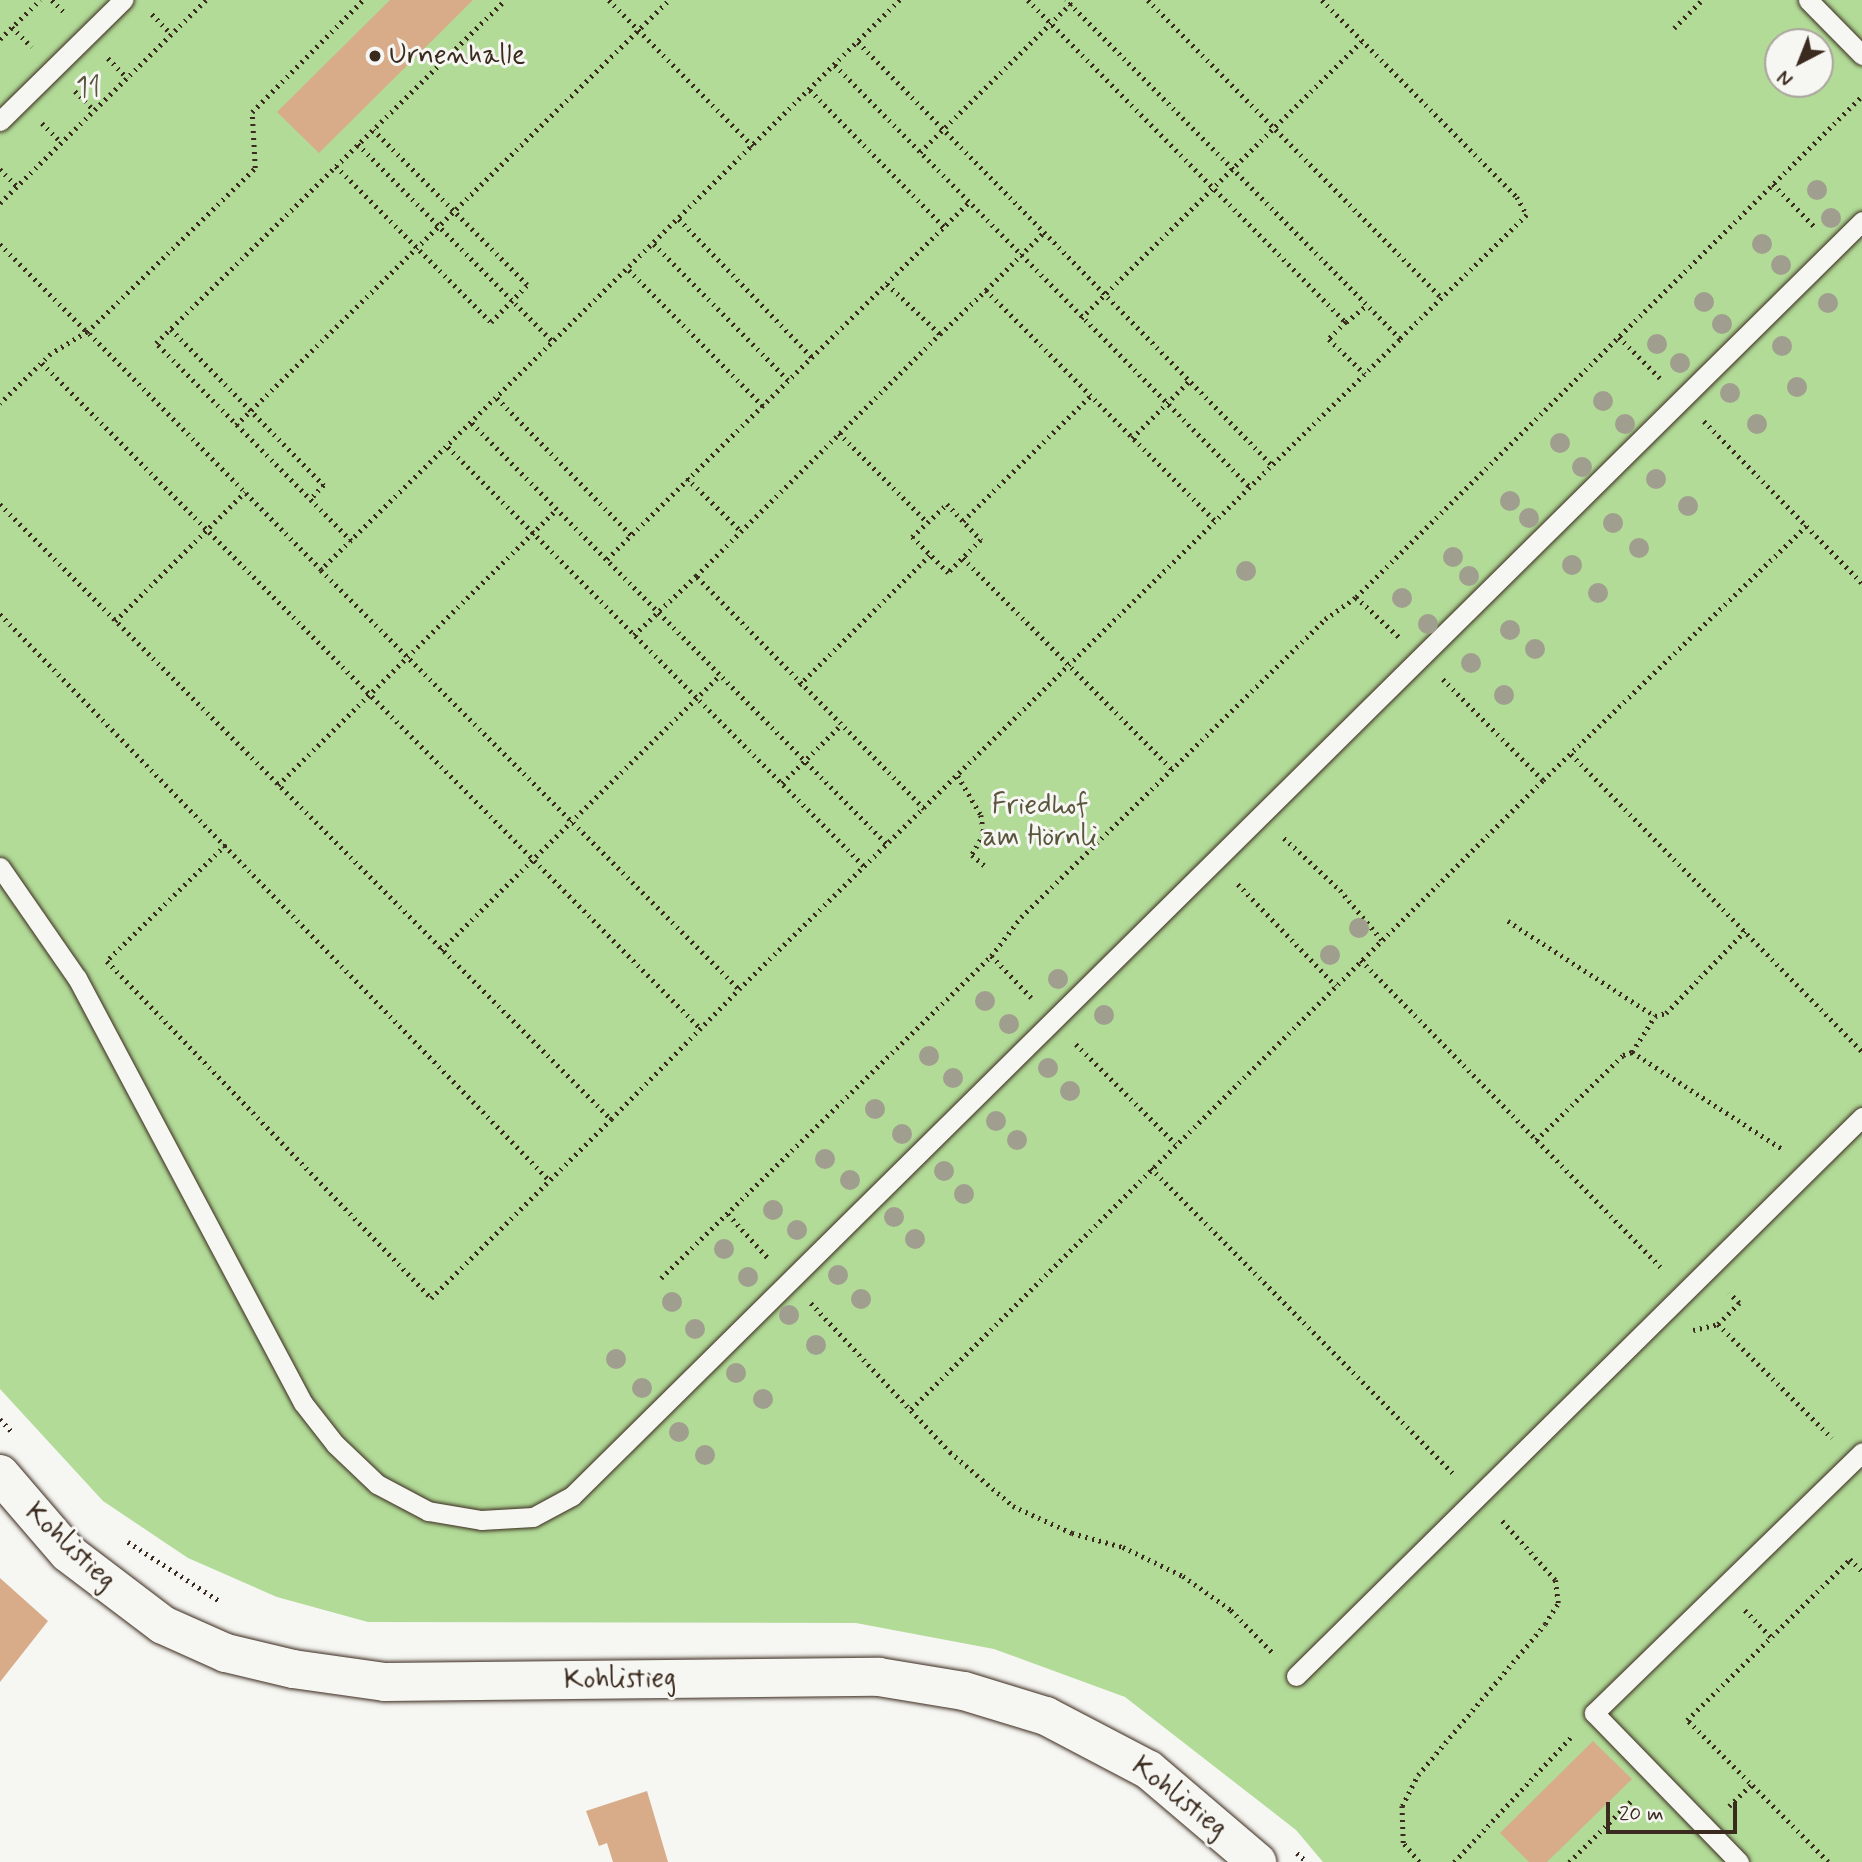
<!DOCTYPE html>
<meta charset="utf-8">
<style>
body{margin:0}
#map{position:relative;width:1862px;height:1862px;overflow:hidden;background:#f6f6f2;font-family:Mynerve,sans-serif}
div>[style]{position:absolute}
.green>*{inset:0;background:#b2db98}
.building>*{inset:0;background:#d8ac89}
.path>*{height:4.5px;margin-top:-2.25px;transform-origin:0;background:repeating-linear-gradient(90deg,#3b2a1e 0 2px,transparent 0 7px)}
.roads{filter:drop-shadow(0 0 2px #3b2a1e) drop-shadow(0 0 2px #3b2a1e)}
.service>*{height:19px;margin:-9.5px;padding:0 9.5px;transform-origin:9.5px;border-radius:9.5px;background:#f6f6f2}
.tertiary>*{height:38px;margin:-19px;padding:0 19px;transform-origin:19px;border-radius:19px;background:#f6f6f2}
.trees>*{width:20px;height:20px;margin:-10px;border-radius:50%;background:#a09e8e}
.dots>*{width:19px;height:19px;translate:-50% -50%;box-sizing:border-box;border:4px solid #f6f6f2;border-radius:50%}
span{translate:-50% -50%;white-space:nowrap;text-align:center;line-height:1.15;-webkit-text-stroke:6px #f6f6f2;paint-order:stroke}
.poi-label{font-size:28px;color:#3b2a1e}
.left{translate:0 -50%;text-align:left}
.park-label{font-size:28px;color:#59563c}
.street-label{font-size:28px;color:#3b2a1e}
.north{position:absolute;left:1764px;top:28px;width:70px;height:70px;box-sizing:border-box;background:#f6f6f2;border:2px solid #aba49d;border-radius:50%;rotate:222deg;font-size:19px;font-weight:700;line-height:28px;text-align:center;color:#3b2a1e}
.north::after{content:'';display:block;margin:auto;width:24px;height:32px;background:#3b2a1e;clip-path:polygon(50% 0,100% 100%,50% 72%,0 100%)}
.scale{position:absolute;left:1606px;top:1802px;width:131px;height:32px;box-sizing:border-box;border:4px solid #3b2a1e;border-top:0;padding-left:9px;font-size:21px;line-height:24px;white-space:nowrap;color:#3b2a1e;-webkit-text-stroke:5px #f6f6f2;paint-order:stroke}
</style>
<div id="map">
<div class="green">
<div style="clip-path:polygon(evenodd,0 0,1862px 0,1862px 1862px,1323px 1862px,1296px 1830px,1125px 1697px,994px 1649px,856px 1623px,368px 1622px,277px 1597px,188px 1558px,103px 1501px,0 1389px,0 0,1778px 42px,1820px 42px,1820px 84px,1778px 84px,1778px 42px)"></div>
</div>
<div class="building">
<div style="clip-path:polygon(390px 0,473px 0,319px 153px,277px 112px)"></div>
<div style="clip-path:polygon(0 1578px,48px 1621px,0 1682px)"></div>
<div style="clip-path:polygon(1593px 1741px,1632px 1779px,1547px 1862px,1529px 1862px,1500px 1833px)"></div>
<div style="clip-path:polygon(647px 1791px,668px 1862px,613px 1862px,607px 1843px,599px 1846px,586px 1811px)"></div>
</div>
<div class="path">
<div style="left:52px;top:0;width:20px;rotate:45deg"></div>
<div style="left:609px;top:0;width:205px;rotate:45.4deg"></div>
<div style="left:900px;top:0;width:812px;rotate:135.45deg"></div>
<div style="left:321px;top:570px;width:592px;rotate:45.07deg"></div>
<div style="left:739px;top:989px;width:927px;rotate:-44.52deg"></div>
<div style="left:1400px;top:339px;width:476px;rotate:-134.6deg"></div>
<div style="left:1028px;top:0;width:453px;rotate:45.4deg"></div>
<div style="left:1346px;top:322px;width:27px;rotate:-39deg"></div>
<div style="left:1148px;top:0;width:419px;rotate:45.4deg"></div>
<div style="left:1322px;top:0;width:277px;rotate:45.3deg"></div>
<div style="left:1517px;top:197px;width:21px;rotate:61deg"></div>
<div style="left:1527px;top:215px;width:177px;rotate:135.7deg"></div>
<div style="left:152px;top:14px;width:28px;rotate:46deg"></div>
<div style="left:12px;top:27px;width:28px;rotate:45deg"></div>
<div style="left:1674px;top:28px;width:40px;rotate:-45deg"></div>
<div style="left:0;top:39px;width:56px;rotate:-44.3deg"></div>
<div style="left:858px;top:42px;width:593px;rotate:45.61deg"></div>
<div style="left:108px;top:58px;width:28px;rotate:46deg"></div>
<div style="left:835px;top:65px;width:593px;rotate:45.48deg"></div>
<div style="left:810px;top:90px;width:192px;rotate:45.6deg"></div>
<div style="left:75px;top:91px;width:27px;rotate:45deg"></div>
<div style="left:42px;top:123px;width:27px;rotate:45deg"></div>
<div style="left:358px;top:144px;width:279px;rotate:45.4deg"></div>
<div style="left:920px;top:152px;width:216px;rotate:-44.6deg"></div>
<div style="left:336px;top:166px;width:220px;rotate:45.2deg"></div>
<div style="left:491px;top:322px;width:52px;rotate:-45.8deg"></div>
<div style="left:527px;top:285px;width:218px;rotate:-134.8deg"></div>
<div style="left:0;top:169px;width:24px;rotate:45deg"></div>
<div style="left:1773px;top:184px;width:59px;rotate:45.7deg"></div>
<div style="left:0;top:203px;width:289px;rotate:-44.6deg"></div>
<div style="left:679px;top:219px;width:192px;rotate:46.1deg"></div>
<div style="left:0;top:244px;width:124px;rotate:45.3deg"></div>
<div style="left:87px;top:332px;width:42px;rotate:148.6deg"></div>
<div style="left:51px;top:354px;width:71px;rotate:135.6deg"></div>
<div style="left:654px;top:244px;width:191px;rotate:45.4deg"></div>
<div style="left:629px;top:270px;width:191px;rotate:45.4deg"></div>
<div style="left:887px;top:284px;width:73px;rotate:43.3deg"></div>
<div style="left:986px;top:290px;width:82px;rotate:-45deg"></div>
<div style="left:1081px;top:318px;width:395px;rotate:-44.6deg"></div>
<div style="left:1346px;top:322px;width:24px;rotate:135deg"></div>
<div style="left:1329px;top:339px;width:50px;rotate:44.2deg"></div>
<div style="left:171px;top:329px;width:219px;rotate:45.6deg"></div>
<div style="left:324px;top:485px;width:21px;rotate:133deg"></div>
<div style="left:1619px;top:337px;width:58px;rotate:45deg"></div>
<div style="left:42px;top:363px;width:937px;rotate:45.3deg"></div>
<div style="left:497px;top:398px;width:192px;rotate:45.6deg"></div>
<div style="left:1704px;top:421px;width:226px;rotate:45.7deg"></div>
<div style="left:472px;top:423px;width:593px;rotate:45.41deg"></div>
<div style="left:236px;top:425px;width:607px;rotate:-44.47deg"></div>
<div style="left:839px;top:433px;width:125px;rotate:45.3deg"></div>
<div style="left:1132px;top:438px;width:81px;rotate:-45deg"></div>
<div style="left:448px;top:447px;width:592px;rotate:45.21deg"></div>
<div style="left:687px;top:478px;width:74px;rotate:44.5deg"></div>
<div style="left:0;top:504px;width:867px;rotate:45.19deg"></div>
<div style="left:611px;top:1119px;width:182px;rotate:-45.4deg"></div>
<div style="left:947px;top:504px;width:50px;rotate:46.6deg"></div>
<div style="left:981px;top:540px;width:47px;rotate:135deg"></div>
<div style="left:948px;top:573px;width:51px;rotate:-135deg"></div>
<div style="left:912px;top:537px;width:48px;rotate:-43.3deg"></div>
<div style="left:963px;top:521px;width:178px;rotate:-44.5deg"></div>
<div style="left:351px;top:541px;width:278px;rotate:-134.6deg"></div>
<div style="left:156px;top:343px;width:489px;rotate:-44.5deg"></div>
<div style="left:963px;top:558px;width:297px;rotate:45.3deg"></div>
<div style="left:607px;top:559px;width:507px;rotate:-44.6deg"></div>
<div style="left:321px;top:570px;width:334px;rotate:-134.5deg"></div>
<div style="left:87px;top:332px;width:235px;rotate:-44.3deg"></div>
<div style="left:255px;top:168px;width:56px;rotate:-93.1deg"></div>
<div style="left:252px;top:112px;width:158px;rotate:-45.3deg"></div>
<div style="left:1356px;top:597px;width:712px;rotate:-44.72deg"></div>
<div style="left:0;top:614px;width:790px;rotate:45.87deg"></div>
<div style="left:115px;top:621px;width:183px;rotate:-44.8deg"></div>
<div style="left:634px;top:635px;width:86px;rotate:-43.6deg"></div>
<div style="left:1443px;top:679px;width:142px;rotate:45.3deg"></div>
<div style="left:799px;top:685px;width:185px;rotate:-44.8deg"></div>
<div style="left:1571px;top:754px;width:416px;rotate:45.6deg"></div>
<div style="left:958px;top:776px;width:45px;rotate:59.5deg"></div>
<div style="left:981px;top:815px;width:19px;rotate:81deg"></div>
<div style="left:984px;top:834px;width:24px;rotate:120deg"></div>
<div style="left:972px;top:855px;width:16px;rotate:40deg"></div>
<div style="left:782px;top:783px;width:81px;rotate:-44.5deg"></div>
<div style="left:278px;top:785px;width:392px;rotate:-44.7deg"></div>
<div style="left:924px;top:809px;width:326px;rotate:-134.4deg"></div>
<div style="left:696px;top:576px;width:344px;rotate:-44.8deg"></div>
<div style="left:940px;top:334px;width:64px;rotate:-43.7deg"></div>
<div style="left:986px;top:290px;width:328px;rotate:45.2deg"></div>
<div style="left:1284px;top:838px;width:76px;rotate:42.9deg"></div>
<div style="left:1340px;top:890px;width:65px;rotate:50deg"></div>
<div style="left:226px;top:845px;width:166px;rotate:135.7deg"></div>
<div style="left:107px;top:961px;width:467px;rotate:46.1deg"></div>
<div style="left:431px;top:1298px;width:254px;rotate:-44.8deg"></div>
<div style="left:1238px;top:884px;width:141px;rotate:46.1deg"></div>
<div style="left:1508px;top:921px;width:175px;rotate:32.9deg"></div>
<div style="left:441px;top:950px;width:392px;rotate:-44.6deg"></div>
<div style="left:1361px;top:960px;width:433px;rotate:45.7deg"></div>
<div style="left:1031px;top:998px;width:58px;rotate:-133.6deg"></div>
<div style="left:991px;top:956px;width:49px;rotate:-52.4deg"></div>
<div style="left:1021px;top:917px;width:426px;rotate:-44.4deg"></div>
<div style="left:1325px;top:619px;width:38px;rotate:-35deg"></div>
<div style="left:1356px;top:597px;width:59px;rotate:42.9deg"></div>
<div style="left:1076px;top:1044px;width:141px;rotate:45deg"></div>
<div style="left:1632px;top:1052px;width:43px;rotate:-57.4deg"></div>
<div style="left:1655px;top:1016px;width:11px;rotate:-15deg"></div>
<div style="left:1666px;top:1013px;width:115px;rotate:-46.1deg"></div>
<div style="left:1536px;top:1140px;width:122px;rotate:-44.3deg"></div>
<div style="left:1623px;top:1055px;width:9px;rotate:-18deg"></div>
<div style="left:1632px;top:1052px;width:181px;rotate:32.8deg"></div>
<div style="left:1151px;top:1168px;width:432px;rotate:45.3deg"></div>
<div style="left:728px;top:1214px;width:61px;rotate:47.7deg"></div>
<div style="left:661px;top:1278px;width:461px;rotate:-44.3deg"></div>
<div style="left:811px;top:1303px;width:204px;rotate:47deg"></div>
<div style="left:950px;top:1452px;width:83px;rotate:40.6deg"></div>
<div style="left:1013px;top:1506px;width:65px;rotate:24.6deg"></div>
<div style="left:1072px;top:1533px;width:53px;rotate:15.4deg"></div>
<div style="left:1123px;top:1547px;width:67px;rotate:25.8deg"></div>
<div style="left:1183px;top:1576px;width:59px;rotate:35.3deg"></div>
<div style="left:1231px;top:1610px;width:60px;rotate:45.7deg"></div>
<div style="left:1718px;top:1324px;width:30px;rotate:-45deg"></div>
<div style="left:1739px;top:1303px;width:14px;rotate:-135deg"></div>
<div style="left:1693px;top:1330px;width:26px;rotate:-13deg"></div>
<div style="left:1718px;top:1324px;width:161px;rotate:45deg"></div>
<div style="left:911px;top:1409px;width:892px;rotate:-44.86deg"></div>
<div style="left:1543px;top:780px;width:366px;rotate:-44deg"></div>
<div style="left:0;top:1419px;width:19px;rotate:47deg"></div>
<div style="left:128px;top:1542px;width:111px;rotate:32.8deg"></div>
<div style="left:1745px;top:1610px;width:37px;rotate:46deg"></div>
<div style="left:1729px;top:1806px;width:30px;rotate:-44deg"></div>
<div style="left:1297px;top:1853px;width:13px;rotate:42deg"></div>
<div style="left:1419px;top:1862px;width:25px;rotate:-130deg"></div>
<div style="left:1403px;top:1843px;width:37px;rotate:-92deg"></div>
<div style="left:1402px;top:1806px;width:35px;rotate:-63deg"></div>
<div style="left:1418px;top:1775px;width:197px;rotate:-49.9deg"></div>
<div style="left:1545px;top:1624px;width:25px;rotate:-58deg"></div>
<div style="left:1558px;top:1603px;width:23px;rotate:-97deg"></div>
<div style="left:1555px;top:1580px;width:81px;rotate:-132deg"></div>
<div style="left:1454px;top:1862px;width:174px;rotate:-46.9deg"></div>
<div style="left:1569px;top:1862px;width:90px;rotate:-44.5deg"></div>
<div style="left:1828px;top:1862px;width:200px;rotate:-134.8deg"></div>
<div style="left:1687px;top:1720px;width:229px;rotate:-44.6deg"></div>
<div style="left:1850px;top:1559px;width:17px;rotate:45deg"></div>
</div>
<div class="roads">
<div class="service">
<div style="left:1808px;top:0;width:77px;rotate:45.5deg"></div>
<div style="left:0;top:121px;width:173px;rotate:-44.5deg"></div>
<div style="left:0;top:867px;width:135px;rotate:55.3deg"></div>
<div style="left:77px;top:978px;width:481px;rotate:62deg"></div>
<div style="left:303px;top:1403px;width:52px;rotate:52deg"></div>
<div style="left:335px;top:1444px;width:58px;rotate:43.6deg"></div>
<div style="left:377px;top:1484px;width:58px;rotate:27.9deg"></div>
<div style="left:428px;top:1511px;width:54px;rotate:9.6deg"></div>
<div style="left:481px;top:1520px;width:52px;rotate:-3.3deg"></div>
<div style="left:533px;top:1517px;width:44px;rotate:-28.3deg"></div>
<div style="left:572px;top:1496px;width:1814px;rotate:-44.66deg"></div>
<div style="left:1296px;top:1676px;width:796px;rotate:-44.64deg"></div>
<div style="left:1739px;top:1862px;width:208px;rotate:-134.2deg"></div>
<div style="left:1594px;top:1713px;width:374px;rotate:-44.2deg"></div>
</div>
<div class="tertiary">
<div style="left:0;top:1474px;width:104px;rotate:49.3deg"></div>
<div style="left:68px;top:1553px;width:119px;rotate:37.2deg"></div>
<div style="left:163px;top:1625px;width:69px;rotate:24deg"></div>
<div style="left:226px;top:1653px;width:69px;rotate:13.4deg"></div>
<div style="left:293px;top:1669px;width:93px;rotate:8deg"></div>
<div style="left:385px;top:1682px;width:494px;rotate:-0.6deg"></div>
<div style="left:879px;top:1677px;width:86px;rotate:9.4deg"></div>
<div style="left:964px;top:1691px;width:86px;rotate:17deg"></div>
<div style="left:1046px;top:1716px;width:116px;rotate:27.7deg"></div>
<div style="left:1149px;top:1770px;width:142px;rotate:40.4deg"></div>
</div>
</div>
<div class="trees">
<div style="left:1817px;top:190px"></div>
<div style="left:1831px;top:218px"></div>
<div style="left:1762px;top:244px"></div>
<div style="left:1781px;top:265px"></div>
<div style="left:1704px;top:302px"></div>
<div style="left:1828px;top:303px"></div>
<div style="left:1722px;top:324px"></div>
<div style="left:1657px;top:344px"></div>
<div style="left:1782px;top:346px"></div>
<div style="left:1680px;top:363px"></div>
<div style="left:1797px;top:387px"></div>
<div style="left:1730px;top:393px"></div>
<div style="left:1603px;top:401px"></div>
<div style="left:1625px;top:424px"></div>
<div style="left:1757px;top:424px"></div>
<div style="left:1560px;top:443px"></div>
<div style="left:1582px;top:467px"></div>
<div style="left:1656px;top:479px"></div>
<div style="left:1510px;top:501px"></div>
<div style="left:1688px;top:506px"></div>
<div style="left:1529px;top:518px"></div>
<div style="left:1613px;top:523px"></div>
<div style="left:1639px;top:548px"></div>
<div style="left:1453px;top:557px"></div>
<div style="left:1572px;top:565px"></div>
<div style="left:1246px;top:571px"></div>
<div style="left:1469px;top:576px"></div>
<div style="left:1598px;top:593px"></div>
<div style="left:1402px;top:598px"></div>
<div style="left:1428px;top:624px"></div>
<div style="left:1510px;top:630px"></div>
<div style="left:1535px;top:649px"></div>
<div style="left:1471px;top:663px"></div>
<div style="left:1504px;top:695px"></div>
<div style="left:1359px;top:928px"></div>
<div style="left:1330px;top:955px"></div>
<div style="left:1058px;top:979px"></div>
<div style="left:985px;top:1001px"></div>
<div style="left:1104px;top:1015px"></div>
<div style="left:1009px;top:1024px"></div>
<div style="left:929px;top:1056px"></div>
<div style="left:1048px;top:1068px"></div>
<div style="left:953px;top:1078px"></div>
<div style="left:1070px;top:1091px"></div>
<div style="left:875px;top:1109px"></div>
<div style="left:996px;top:1121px"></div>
<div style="left:902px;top:1134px"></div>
<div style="left:1017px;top:1140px"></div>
<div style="left:825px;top:1159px"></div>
<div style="left:944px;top:1171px"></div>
<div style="left:850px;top:1180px"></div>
<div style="left:964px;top:1194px"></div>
<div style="left:773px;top:1210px"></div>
<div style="left:894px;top:1217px"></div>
<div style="left:797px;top:1230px"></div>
<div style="left:915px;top:1239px"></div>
<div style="left:724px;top:1249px"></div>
<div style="left:838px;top:1275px"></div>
<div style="left:748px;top:1277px"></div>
<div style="left:861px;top:1299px"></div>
<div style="left:672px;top:1302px"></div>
<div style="left:789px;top:1315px"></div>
<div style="left:695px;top:1329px"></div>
<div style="left:816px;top:1345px"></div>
<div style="left:616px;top:1359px"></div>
<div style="left:736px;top:1373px"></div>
<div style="left:642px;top:1388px"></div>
<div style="left:763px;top:1399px"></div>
<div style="left:679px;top:1432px"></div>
<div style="left:705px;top:1455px"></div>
</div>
<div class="dots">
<div style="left:375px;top:56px;background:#3b2a1e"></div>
</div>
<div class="poi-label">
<span class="left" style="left:389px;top:56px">Urnenhalle</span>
</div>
<div class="park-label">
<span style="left:88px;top:89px">11</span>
<span style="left:1040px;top:822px">Friedhof<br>am Hörnli</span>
</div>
<div class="street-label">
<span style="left:70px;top:1547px;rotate:43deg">Kohlistieg</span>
<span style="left:620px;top:1680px;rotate:-1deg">Kohlistieg</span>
<span style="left:1179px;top:1798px;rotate:38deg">Kohlistieg</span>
</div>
<div class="north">N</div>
<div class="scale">20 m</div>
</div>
